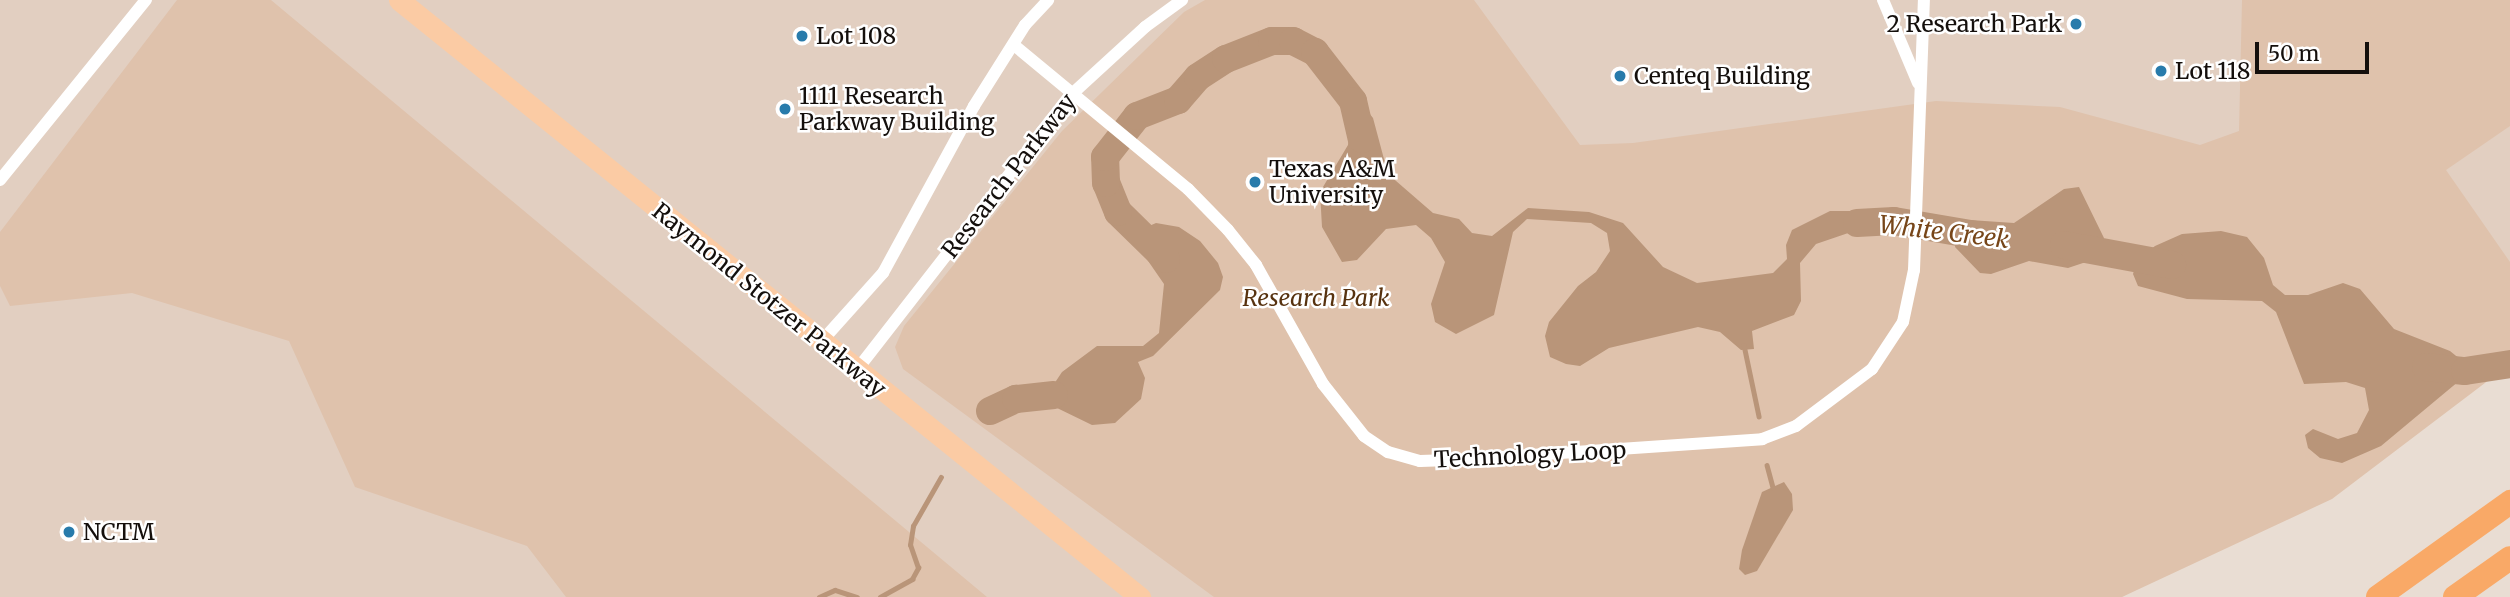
<!DOCTYPE html>
<style>
body{margin:0}
#map{position:relative;width:2510px;height:597px;overflow:hidden;background:#e9ddd3;font-family:Merriweather,serif}
div>[style]{position:absolute}
.built>*{inset:0;background:#e2cfc1}
.green>*{inset:0;background:#dfc2ac}
.water>*{inset:0;background:#b99579}
.stream>*{height:4.5px;margin:-2.25px;padding:0 2.25px;transform-origin:2.25px;border-radius:2.25px;background:#b99579}
.river>*{height:28px;margin:-14px;padding:0 14px;transform-origin:14px;border-radius:14px;background:#b99579}
.street>*{height:12px;margin:-6px;padding:0 6px;transform-origin:6px;border-radius:6px;background:#fff}
.primary>*{height:21px;margin:-10.5px;padding:0 10.5px;transform-origin:10.5px;border-radius:10.5px;background:#fbcba4}
.highway>*{height:24px;margin:-12px;padding:0 12px;transform-origin:12px;border-radius:12px;background:#f9a967}
.dots>*{width:19px;height:19px;translate:-50% -50%;box-sizing:border-box;border:4px solid #fff;border-radius:50%}
span{translate:-50% -50%;white-space:nowrap;text-align:center;line-height:1.15;-webkit-text-stroke:5px #fff;paint-order:stroke}
.poi-label{font-size:23px;color:#140f0c}
.right{translate:-100% -50%;text-align:right}
.left{translate:0 -50%;text-align:left}
.street-label{font-size:23px;color:#140f0c}
.park-label{font-size:23px;color:#57320f;font-style:italic}
.water-label{font-size:24px;color:#774619;font-style:italic}
.scale{position:absolute;left:2255px;top:42px;width:114px;height:32px;box-sizing:border-box;border:4px solid #140f0c;border-top:0;padding-left:9px;font-size:21px;line-height:24px;white-space:nowrap;color:#140f0c;-webkit-text-stroke:5px #fff;paint-order:stroke}
</style>
<div id="map">
<div class="built">
<div style="clip-path:polygon(0 0,2510px 0,2510px 364px,2122px 597px,0 597px)"></div>
</div>
<div class="green">
<div style="clip-path:polygon(177px 0,271px 0,987px 597px,566px 597px,527px 546px,355px 487px,289px 341px,132px 293px,10px 306px,0 286px,0 232px)"></div>
<div style="clip-path:polygon(1205px 0,1474px 0,1580px 145px,1633px 143px,1936px 101px,2060px 107px,2200px 145px,2239px 131px,2242px 0,2510px 0,2510px 126px,2446px 170px,2510px 262px,2510px 364px,2332px 499px,2122px 597px,1214px 597px,903px 369px,895px 347px,904px 326px,1062px 131px,1184px 12px)"></div>
</div>
<div class="water">
<div style="clip-path:polygon(1353px 101px,1361px 103px,1373px 118px,1388px 174px,1433px 213px,1459px 219px,1472px 233px,1492px 236px,1528px 208px,1589px 212px,1623px 223px,1663px 267px,1697px 283px,1773px 273px,1787px 259px,1786px 245px,1792px 230px,1830px 211px,1894px 211px,1893px 226px,1860px 229px,1816px 244px,1800px 263px,1801px 301px,1794px 315px,1752px 331px,1754px 349px,1741px 350px,1720px 332px,1698px 327px,1609px 348px,1580px 366px,1566px 364px,1550px 357px,1545px 336px,1549px 322px,1578px 286px,1596px 272px,1610px 251px,1607px 233px,1591px 223px,1527px 219px,1513px 232px,1494px 315px,1456px 334px,1435px 322px,1431px 304px,1445px 262px,1431px 238px,1416px 225px,1386px 229px,1357px 260px,1342px 262px,1322px 227px,1320px 192px,1348px 145px)"></div>
<div style="clip-path:polygon(2079px 187px,2104px 238px,2099px 255px,2086px 262px,2068px 268px,2029px 261px,1991px 274px,1980px 273px,1955px 247px,1957px 226px,1970px 220px,2014px 223px,2064px 189px)"></div>
<div style="clip-path:polygon(1156px 223px,1179px 227px,1200px 241px,1218px 263px,1223px 277px,1220px 290px,1153px 356px,1138px 362px,1145px 378px,1141px 399px,1115px 423px,1092px 425px,1055px 407px,1022px 407px,1016px 399px,1023px 393px,1052px 387px,1062px 372px,1097px 346px,1143px 346px,1159px 333px,1164px 284px,1135px 242px,1140px 230px)"></div>
<div style="clip-path:polygon(2221px 231px,2247px 237px,2264px 258px,2273px 285px,2285px 295px,2308px 295px,2343px 283px,2360px 289px,2394px 329px,2450px 351px,2466px 364px,2465px 376px,2381px 446px,2342px 463px,2320px 458px,2308px 448px,2305px 435px,2313px 429px,2338px 439px,2357px 433px,2369px 410px,2365px 388px,2346px 382px,2304px 384px,2276px 312px,2262px 301px,2187px 299px,2138px 286px,2133px 274px,2137px 260px,2155px 246px,2182px 234px)"></div>
<div style="clip-path:polygon(1784px 482px,1792px 494px,1793px 510px,1757px 571px,1745px 575px,1739px 569px,1742px 550px,1762px 492px)"></div>
</div>
<div class="stream">
<div style="left:1744px;top:345px;width:73px;rotate:78.1deg"></div>
<div style="left:1767px;top:465px;width:23px;rotate:75deg"></div>
<div style="left:819px;top:597px;width:17px;rotate:-24deg"></div>
<div style="left:835px;top:590px;width:23px;rotate:18deg"></div>
<div style="left:880px;top:597px;width:37px;rotate:-29deg"></div>
<div style="left:912px;top:579px;width:13px;rotate:-61deg"></div>
<div style="left:918px;top:568px;width:24px;rotate:-109deg"></div>
<div style="left:910px;top:545px;width:19px;rotate:-81deg"></div>
<div style="left:913px;top:526px;width:56px;rotate:-60.3deg"></div>
</div>
<div class="river">
<div style="left:1857px;top:223px;width:37px;rotate:-3deg"></div>
<div style="left:1894px;top:221px;width:100px;rotate:9.7deg"></div>
<div style="left:2064px;top:245px;width:110px;rotate:10.5deg"></div>
<div style="left:1166px;top:259px;width:67px;rotate:-135.6deg"></div>
<div style="left:1118px;top:212px;width:31px;rotate:-112deg"></div>
<div style="left:1106px;top:183px;width:26px;rotate:-92deg"></div>
<div style="left:1105px;top:157px;width:52px;rotate:-52deg"></div>
<div style="left:1137px;top:116px;width:44px;rotate:-21.3deg"></div>
<div style="left:1178px;top:100px;width:30px;rotate:-49deg"></div>
<div style="left:1198px;top:77px;width:33px;rotate:-33deg"></div>
<div style="left:1226px;top:59px;width:49px;rotate:-21.4deg"></div>
<div style="left:1272px;top:41px;width:21px"></div>
<div style="left:1293px;top:41px;width:25px;rotate:27deg"></div>
<div style="left:1315px;top:52px;width:62px;rotate:52.2deg"></div>
<div style="left:1353px;top:101px;width:39px;rotate:77deg"></div>
<div style="left:2426px;top:367px;width:39px;rotate:6deg"></div>
<div style="left:2465px;top:371px;width:46px;rotate:-8.8deg"></div>
<div style="left:990px;top:411px;width:29px;rotate:-25deg"></div>
<div style="left:1016px;top:399px;width:38px;rotate:-6deg"></div>
</div>
<div class="street">
<div style="left:1883px;top:0;width:90px;rotate:67.1deg"></div>
<div style="left:1014px;top:45px;width:226px;rotate:39.6deg"></div>
<div style="left:1188px;top:189px;width:57px;rotate:45.7deg"></div>
<div style="left:1228px;top:230px;width:45px;rotate:51.3deg"></div>
<div style="left:1256px;top:265px;width:137px;rotate:60.6deg"></div>
<div style="left:1323px;top:384px;width:66px;rotate:51.7deg"></div>
<div style="left:1364px;top:436px;width:29px;rotate:34deg"></div>
<div style="left:1388px;top:452px;width:33px;rotate:16deg"></div>
<div style="left:1420px;top:461px;width:37px;rotate:-2deg"></div>
<div style="left:1457px;top:460px;width:306px;rotate:-3.9deg"></div>
<div style="left:1762px;top:439px;width:36px;rotate:-21deg"></div>
<div style="left:1796px;top:426px;width:95px;rotate:-36.9deg"></div>
<div style="left:1872px;top:369px;width:56px;rotate:-56.6deg"></div>
<div style="left:1903px;top:322px;width:53px;rotate:-78.1deg"></div>
<div style="left:1914px;top:270px;width:270px;rotate:-87.9deg"></div>
<div style="left:0;top:180px;width:232px;rotate:-51deg"></div>
<div style="left:821px;top:342px;width:93px;rotate:-48.1deg"></div>
<div style="left:883px;top:273px;width:190px;rotate:-61.4deg"></div>
<div style="left:974px;top:106px;width:96px;rotate:-57.8deg"></div>
<div style="left:1025px;top:25px;width:34px;rotate:-47deg"></div>
<div style="left:856px;top:371px;width:351px;rotate:-52.1deg"></div>
<div style="left:1072px;top:94px;width:99px;rotate:-42.5deg"></div>
<div style="left:1145px;top:27px;width:46px;rotate:-36.1deg"></div>
</div>
<div class="primary">
<div style="left:399px;top:0;width:952px;rotate:38.86deg"></div>
</div>
<div class="highway">
<div style="left:2378px;top:597px;width:163px;rotate:-35.7deg"></div>
<div style="left:2455px;top:597px;width:67px;rotate:-35.3deg"></div>
</div>
<div class="dots">
<div style="left:2076px;top:24px;background:#287bab"></div>
<div style="left:802px;top:36px;background:#287bab"></div>
<div style="left:2161px;top:71px;background:#287bab"></div>
<div style="left:1620px;top:76px;background:#287bab"></div>
<div style="left:785px;top:109px;background:#287bab"></div>
<div style="left:1255px;top:182px;background:#287bab"></div>
<div style="left:69px;top:532px;background:#287bab"></div>
</div>
<div class="poi-label">
<span class="right" style="left:2062px;top:24px">2 Research Park</span>
<span class="left" style="left:816px;top:36px">Lot 108</span>
<span class="left" style="left:2175px;top:71px">Lot 118</span>
<span class="left" style="left:1634px;top:76px">Centeq Building</span>
<span class="left" style="left:799px;top:109px">1111 Research<br>Parkway Building</span>
<span class="left" style="left:1269px;top:182px">Texas A&amp;M<br>University</span>
<span class="left" style="left:83px;top:532px">NCTM</span>
</div>
<div class="street-label">
<span style="left:1009px;top:176px;rotate:-52deg">Research Parkway</span>
<span style="left:769px;top:300px;rotate:39deg">Raymond Stotzer Parkway</span>
<span style="left:1530px;top:455px;rotate:-3deg">Technology Loop</span>
</div>
<div class="park-label">
<span style="left:1316px;top:298px">Research Park</span>
</div>
<div class="water-label">
<span style="left:1944px;top:232px;rotate:7deg">White Creek</span>
</div>
<div class="scale">50 m</div>
</div>
